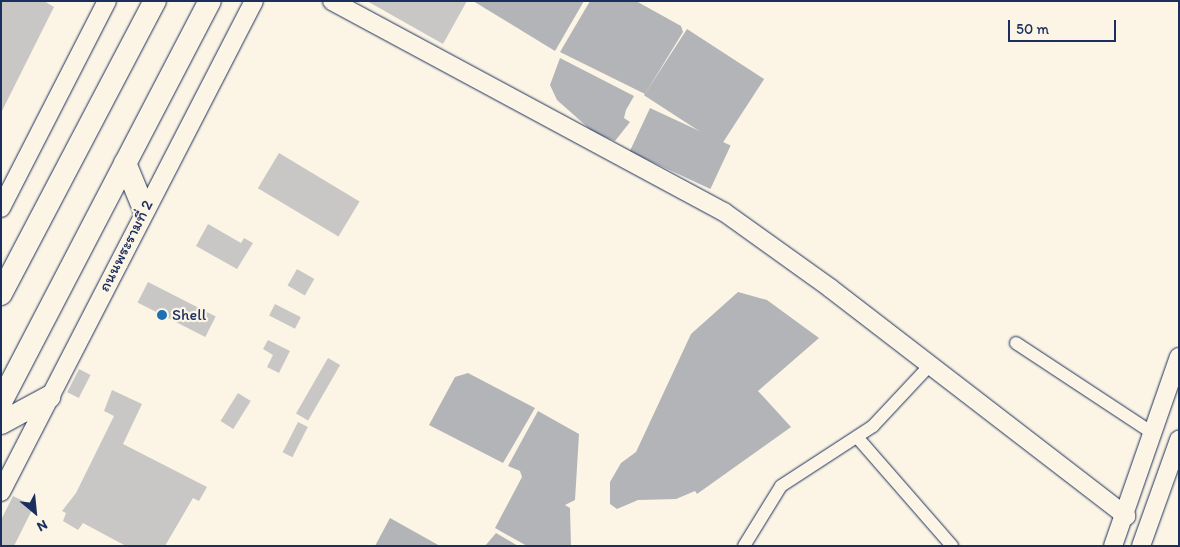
<!DOCTYPE html>
<meta charset="utf-8">
<style>
body{margin:0}
#map{position:relative;width:1180px;height:547px;overflow:hidden;background:#fcf5e5;font-family:Itim,"Playpen Sans Thai",sans-serif}
div>[style]{position:absolute}
.water>*{inset:0;background:#b2b4b8;transform-origin:0 0}
.building>*{inset:0;background:#c8c7c6;transform-origin:0 0}
.roads{filter:drop-shadow(0 0 1px #1b2f5e) drop-shadow(0 0 1px #1b2f5e)}
.street>*{height:12px;margin:-6px;padding:0 6px;transform-origin:6px;border-radius:6px;background:#fcf5e5}
.secondary>*{height:18px;margin:-9px;padding:0 9px;transform-origin:9px;border-radius:9px;background:#fcf5e5}
.highway>*{height:22px;margin:-11px;padding:0 11px;transform-origin:11px;border-radius:11px;background:#fcf5e5}
.dots>*{width:14px;height:14px;translate:-50% -50%;box-sizing:border-box;border:2px solid #fcf5e5;border-radius:50%}
span{translate:-50% -50%;white-space:nowrap;text-align:center;line-height:1.15;-webkit-text-stroke:4.5px #fcf5e5;paint-order:stroke}
.street-label{font-size:16px;color:#1b2f5e}
.poi-label{font-size:16px;color:#1b2f5e}
.left{translate:0 -50%;text-align:left}
.frame{position:absolute;inset:0;border:2px solid #1b2f5e;pointer-events:none}
.north{position:absolute;left:10px;top:487px;width:50px;height:50px;-webkit-text-stroke:4px #fcf5e5;paint-order:stroke;rotate:152deg;font-size:14px;font-weight:700;line-height:20px;text-align:center;color:#1b2f5e}
.north::after{content:'';display:block;margin:auto;width:18px;height:22px;background:#1b2f5e;clip-path:polygon(50% 0,100% 100%,50% 72%,0 100%)}
.scale{position:absolute;left:1008px;top:20px;width:108px;height:22px;box-sizing:border-box;border:2px solid #1b2f5e;border-top:0;padding-left:6px;font-size:15px;line-height:18px;white-space:nowrap;color:#1b2f5e;-webkit-text-stroke:4px #fcf5e5;paint-order:stroke}
</style>
<div id="map">
<div class="water">
<div style="clip-path:polygon(473px 1px,584px 1px,555px 51px)"></div>
<div style="clip-path:polygon(590px 1px,636px 1px,681px 26px,683px 32px,645px 94px,560px 52px)"></div>
<div style="left:687px;top:29px;width:92px;height:79px;rotate:33deg"></div>
<div style="clip-path:polygon(560px 58px,634px 96px,626px 110px,624px 118px,630px 122px,615px 141px,593px 132px,557px 100px,550px 85px)"></div>
<div style="left:650px;top:108px;width:89px;height:48px;rotate:25deg"></div>
<div style="clip-path:polygon(738px 292px,767px 300px,819px 338px,758px 391px,791px 427px,697px 494px,695px 491px,676px 499px,638px 500px,617px 509px,610px 504px,610px 482px,621px 463px,636px 452px,691px 334px)"></div>
<div style="clip-path:polygon(468px 373px,535px 408px,503px 463px,429px 425px,455px 377px)"></div>
<div style="clip-path:polygon(538px 411px,579px 434px,575px 500px,565px 505px,570px 508px,571px 546px,527px 546px,495px 528px,522px 477px,520px 471px,508px 466px)"></div>
<div style="clip-path:polygon(390px 518px,440px 546px,375px 546px)"></div>
<div style="clip-path:polygon(496px 533px,518px 546px,485px 546px)"></div>
</div>
<div class="building">
<div style="clip-path:polygon(1px 1px,44px 1px,54px 7px,1px 113px)"></div>
<div style="clip-path:polygon(367px 1px,467px 1px,443px 44px)"></div>
<div style="left:279px;top:153px;width:94px;height:41px;rotate:31deg"></div>
<div style="clip-path:polygon(208px 224px,241px 243px,244px 238px,253px 243px,237px 269px,196px 246px)"></div>
<div style="left:297px;top:269px;width:20px;height:19px;rotate:30deg"></div>
<div style="left:148px;top:282px;width:76px;height:23px;rotate:27deg"></div>
<div style="left:275px;top:304px;width:29px;height:13px;rotate:27deg"></div>
<div style="clip-path:polygon(268px 340px,290px 351px,279px 373px,267px 367px,273px 355px,263px 349px)"></div>
<div style="left:328px;top:358px;width:14px;height:64px;rotate:30deg"></div>
<div style="left:79px;top:369px;width:13px;height:26px;rotate:27deg"></div>
<div style="clip-path:polygon(112px 390px,142px 404px,123px 444px,207px 487px,199px 501px,193px 498px,165px 546px,126px 546px,83px 523px,78px 530px,63px 521px,66px 513px,62px 511px,76px 493px,114px 416px,104px 411px)"></div>
<div style="left:238px;top:393px;width:15px;height:33px;rotate:32deg"></div>
<div style="left:298px;top:422px;width:11px;height:34px;rotate:27deg"></div>
<div style="clip-path:polygon(13px 496px,34px 506px,14px 546px,1px 546px,1px 520px)"></div>
</div>
<div class="roads">
<div class="street">
<div style="left:1016px;top:343px;width:165px;rotate:33.4deg"></div>
<div style="left:857px;top:437px;width:145px;rotate:48.9deg"></div>
<div style="left:744px;top:546px;width:70px;rotate:-58.3deg"></div>
<div style="left:781px;top:486px;width:110px;rotate:-33.1deg"></div>
<div style="left:873px;top:426px;width:83px;rotate:-46.9deg"></div>
</div>
<div class="secondary">
<div style="left:332px;top:1px;width:445px;rotate:28.3deg"></div>
<div style="left:724px;top:212px;width:130px;rotate:35.6deg"></div>
<div style="left:830px;top:288px;width:374px;rotate:37.6deg"></div>
<div style="left:1px;top:208px;width:233px;rotate:-62.9deg"></div>
<div style="left:1px;top:492px;width:552px;rotate:-62.74deg"></div>
<div style="left:1113px;top:546px;width:200px;rotate:-70.8deg"></div>
<div style="left:1141px;top:546px;width:113px;rotate:-70.3deg"></div>
</div>
<div class="highway">
<div style="left:125px;top:163px;width:50px;rotate:67.6deg"></div>
<div style="left:1px;top:294px;width:331px;rotate:-62.3deg"></div>
<div style="left:1px;top:402px;width:452px;rotate:-62.5deg"></div>
<div style="left:1px;top:423px;width:55px;rotate:-28.4deg"></div>
</div>
</div>
<div class="dots">
<div style="left:162px;top:315px;background:#1f6fb2"></div>
</div>
<div class="street-label">
<span style="left:126px;top:246px;rotate:-63deg">ถนนพระรามที่ 2</span>
</div>
<div class="poi-label">
<span class="left" style="left:172px;top:315px">Shell</span>
</div>
<div class="frame"></div>
<div class="north">N</div>
<div class="scale">50 m</div>
</div>
